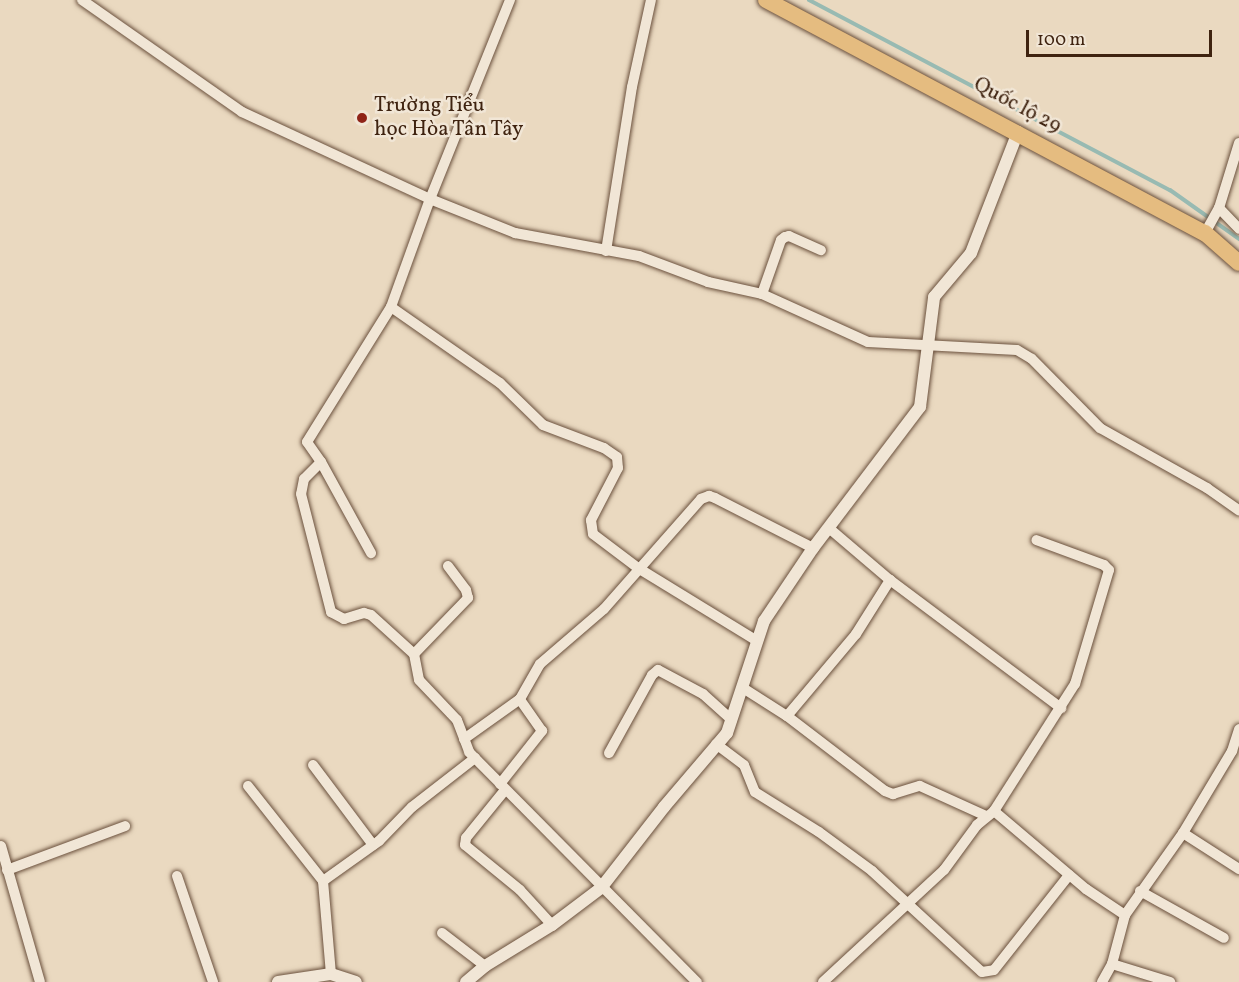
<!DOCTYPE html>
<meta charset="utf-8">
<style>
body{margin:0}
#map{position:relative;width:1239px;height:982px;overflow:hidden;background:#ead9c0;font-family:Vollkorn,serif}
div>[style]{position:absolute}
.stream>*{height:4px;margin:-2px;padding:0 2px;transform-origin:2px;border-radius:2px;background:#98bab2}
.roads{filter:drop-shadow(0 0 2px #6a503c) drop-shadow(0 0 2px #6a503c)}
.minor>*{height:10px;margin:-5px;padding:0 5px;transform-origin:5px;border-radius:5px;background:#f1e6d6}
.tertiary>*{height:12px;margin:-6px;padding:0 6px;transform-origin:6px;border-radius:6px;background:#f1e6d6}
.trunk>*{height:16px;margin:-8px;padding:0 8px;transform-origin:8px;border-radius:8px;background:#e5bc80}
.dots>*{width:16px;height:16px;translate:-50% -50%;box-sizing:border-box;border:3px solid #f1e6d6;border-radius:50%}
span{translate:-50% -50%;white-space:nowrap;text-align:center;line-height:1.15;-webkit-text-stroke:5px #f1e6d6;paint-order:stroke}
.poi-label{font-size:21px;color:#3f2310}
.left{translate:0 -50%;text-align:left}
.street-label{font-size:21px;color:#3f2310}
.scale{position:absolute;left:1026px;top:30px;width:186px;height:27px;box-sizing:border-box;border:3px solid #3f2310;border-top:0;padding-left:8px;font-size:18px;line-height:21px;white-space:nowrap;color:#3f2310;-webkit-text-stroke:4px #f1e6d6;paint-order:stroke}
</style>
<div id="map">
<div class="stream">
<div style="left:809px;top:0;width:408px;rotate:27.8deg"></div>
<div style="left:1170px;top:190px;width:85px;rotate:35.4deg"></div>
</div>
<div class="roads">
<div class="minor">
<div style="left:82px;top:0;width:195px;rotate:35deg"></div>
<div style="left:242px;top:112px;width:207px;rotate:24.8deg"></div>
<div style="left:430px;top:199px;width:115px;rotate:109.9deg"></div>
<div style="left:391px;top:307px;width:159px;rotate:121.9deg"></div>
<div style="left:307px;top:442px;width:24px;rotate:55deg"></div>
<div style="left:321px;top:462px;width:104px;rotate:61.2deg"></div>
<div style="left:510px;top:0;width:214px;rotate:111.9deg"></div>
<div style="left:430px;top:199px;width:92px;rotate:21.8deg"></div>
<div style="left:515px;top:233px;width:126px;rotate:10.5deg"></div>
<div style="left:639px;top:256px;width:74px;rotate:20.6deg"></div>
<div style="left:708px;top:282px;width:55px;rotate:12.5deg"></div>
<div style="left:762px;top:294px;width:116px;rotate:24.4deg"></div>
<div style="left:868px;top:342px;width:149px;rotate:3.1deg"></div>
<div style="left:1017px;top:350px;width:17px;rotate:31deg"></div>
<div style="left:1032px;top:359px;width:97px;rotate:45.4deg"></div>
<div style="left:1100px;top:428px;width:123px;rotate:29.3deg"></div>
<div style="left:1207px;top:488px;width:39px;rotate:35deg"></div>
<div style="left:1219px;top:208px;width:29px;rotate:46deg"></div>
<div style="left:1205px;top:233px;width:29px;rotate:-61deg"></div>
<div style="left:1219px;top:208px;width:68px;rotate:-72.9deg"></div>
<div style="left:606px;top:251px;width:166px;rotate:-81deg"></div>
<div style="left:632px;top:87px;width:89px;rotate:-77.7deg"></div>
<div style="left:762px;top:294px;width:57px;rotate:-70.6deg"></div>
<div style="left:781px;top:240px;width:5px;rotate:-37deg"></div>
<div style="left:785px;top:237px;width:4px;rotate:-14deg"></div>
<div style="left:789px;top:236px;width:35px;rotate:24deg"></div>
<div style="left:391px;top:307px;width:133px;rotate:34.9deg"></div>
<div style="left:500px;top:383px;width:60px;rotate:44.3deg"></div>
<div style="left:543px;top:425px;width:65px;rotate:20.7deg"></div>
<div style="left:604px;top:448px;width:16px;rotate:35deg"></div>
<div style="left:617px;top:457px;width:11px;rotate:85deg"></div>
<div style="left:618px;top:468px;width:59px;rotate:117.4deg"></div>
<div style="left:591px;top:520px;width:14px;rotate:82deg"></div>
<div style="left:593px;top:534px;width:56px;rotate:37.1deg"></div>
<div style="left:638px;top:568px;width:140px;rotate:31.5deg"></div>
<div style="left:321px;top:462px;width:24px;rotate:135deg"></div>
<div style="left:304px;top:479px;width:15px;rotate:101deg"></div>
<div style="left:301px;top:494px;width:122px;rotate:75.7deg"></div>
<div style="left:331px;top:612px;width:15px;rotate:28deg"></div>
<div style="left:344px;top:619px;width:21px;rotate:-17deg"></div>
<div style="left:364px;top:613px;width:7px;rotate:16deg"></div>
<div style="left:371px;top:615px;width:58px;rotate:42.2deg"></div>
<div style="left:414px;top:654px;width:26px;rotate:79deg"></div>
<div style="left:419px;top:680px;width:55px;rotate:46.5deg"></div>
<div style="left:457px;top:720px;width:34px;rotate:69deg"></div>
<div style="left:469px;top:752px;width:324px;rotate:45.3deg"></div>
<div style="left:830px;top:529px;width:79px;rotate:40.4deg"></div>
<div style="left:890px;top:580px;width:214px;rotate:36.8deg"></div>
<div style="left:414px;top:654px;width:78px;rotate:-46deg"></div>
<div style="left:468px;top:598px;width:8px;rotate:-104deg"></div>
<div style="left:466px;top:590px;width:30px;rotate:-127deg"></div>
<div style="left:743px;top:688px;width:52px;rotate:32.5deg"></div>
<div style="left:787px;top:716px;width:123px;rotate:37.4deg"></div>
<div style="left:885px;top:791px;width:9px;rotate:21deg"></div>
<div style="left:893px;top:794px;width:28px;rotate:-17deg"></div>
<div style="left:920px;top:786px;width:72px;rotate:24.4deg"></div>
<div style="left:787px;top:716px;width:107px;rotate:-49.9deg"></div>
<div style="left:856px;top:634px;width:64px;rotate:-57.8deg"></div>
<div style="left:464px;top:739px;width:69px;rotate:-35.5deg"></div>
<div style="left:520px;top:699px;width:40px;rotate:-60.3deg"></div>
<div style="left:540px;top:664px;width:84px;rotate:-40.7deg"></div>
<div style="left:604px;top:609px;width:147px;rotate:-48.6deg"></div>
<div style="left:701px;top:499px;width:9px;rotate:-21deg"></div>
<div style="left:709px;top:496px;width:6px;rotate:18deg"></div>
<div style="left:715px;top:498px;width:110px;rotate:27deg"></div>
<div style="left:716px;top:744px;width:35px;rotate:37deg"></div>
<div style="left:744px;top:765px;width:29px;rotate:68deg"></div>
<div style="left:755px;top:792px;width:75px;rotate:32deg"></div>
<div style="left:819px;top:832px;width:66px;rotate:36.3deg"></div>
<div style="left:872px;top:871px;width:149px;rotate:42.6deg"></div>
<div style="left:982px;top:972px;width:12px;rotate:-9deg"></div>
<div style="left:994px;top:970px;width:121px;rotate:-51.7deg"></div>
<div style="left:609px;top:753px;width:89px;rotate:-61.1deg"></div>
<div style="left:652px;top:675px;width:8px;rotate:-40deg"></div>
<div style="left:658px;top:670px;width:51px;rotate:28.1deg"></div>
<div style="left:703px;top:694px;width:39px;rotate:42deg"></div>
<div style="left:313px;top:765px;width:100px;rotate:53.1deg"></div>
<div style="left:500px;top:784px;width:68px;rotate:-51.6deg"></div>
<div style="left:542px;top:731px;width:39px;rotate:-125deg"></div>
<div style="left:248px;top:786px;width:121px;rotate:51.7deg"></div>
<div style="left:323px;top:881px;width:93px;rotate:85.1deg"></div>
<div style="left:505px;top:790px;width:62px;rotate:129.1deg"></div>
<div style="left:466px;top:838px;width:7px;rotate:98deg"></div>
<div style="left:465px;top:845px;width:71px;rotate:39.3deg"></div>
<div style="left:520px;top:890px;width:47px;rotate:47.6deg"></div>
<div style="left:994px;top:811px;width:121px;rotate:40.3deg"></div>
<div style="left:1086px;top:889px;width:47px;rotate:33.7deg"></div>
<div style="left:1183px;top:833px;width:67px;rotate:32.7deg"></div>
<div style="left:1px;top:846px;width:141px;rotate:74deg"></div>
<div style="left:7px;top:870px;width:126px;rotate:-20.4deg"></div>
<div style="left:177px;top:876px;width:112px;rotate:71.2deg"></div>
<div style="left:323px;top:881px;width:69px;rotate:-35.5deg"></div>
<div style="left:379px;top:841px;width:47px;rotate:-45.9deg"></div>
<div style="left:412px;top:807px;width:80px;rotate:-37.9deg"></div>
<div style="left:1140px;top:891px;width:96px;rotate:29.2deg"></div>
<div style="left:442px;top:933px;width:54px;rotate:37.5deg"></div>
<div style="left:1112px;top:964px;width:61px;rotate:17.2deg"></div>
<div style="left:823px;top:982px;width:165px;rotate:-42.8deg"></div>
<div style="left:944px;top:870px;width:56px;rotate:-53.7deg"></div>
<div style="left:977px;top:825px;width:22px;rotate:-39deg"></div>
<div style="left:994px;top:811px;width:151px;rotate:-57.5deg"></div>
<div style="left:1075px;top:684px;width:119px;rotate:-73.4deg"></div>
<div style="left:1109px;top:570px;width:7px;rotate:-135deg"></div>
<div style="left:1104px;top:565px;width:72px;rotate:-159.8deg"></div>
<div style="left:1102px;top:982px;width:21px;rotate:-61deg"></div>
<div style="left:1112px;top:964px;width:51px;rotate:-75.1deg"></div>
<div style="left:1125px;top:915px;width:100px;rotate:-54.7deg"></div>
<div style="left:1183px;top:833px;width:96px;rotate:-59.1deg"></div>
<div style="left:1232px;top:751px;width:23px;rotate:-72deg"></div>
</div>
<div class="tertiary">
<div style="left:278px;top:982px;width:54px;rotate:-8.6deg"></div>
<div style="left:331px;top:974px;width:26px;rotate:18deg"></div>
<div style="left:466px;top:982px;width:25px;rotate:-40deg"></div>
<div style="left:485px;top:966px;width:79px;rotate:-31.5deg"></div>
<div style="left:552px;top:925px;width:61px;rotate:-37.1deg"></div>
<div style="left:601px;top:888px;width:103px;rotate:-52.1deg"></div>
<div style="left:664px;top:807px;width:97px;rotate:-49.6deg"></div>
<div style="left:727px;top:733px;width:118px;rotate:-71.7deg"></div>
<div style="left:764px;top:621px;width:88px;rotate:-56.1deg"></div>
<div style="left:813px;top:548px;width:177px;rotate:-52.8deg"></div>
<div style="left:920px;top:407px;width:111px;rotate:-82.7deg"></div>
<div style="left:934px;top:297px;width:57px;rotate:-49.9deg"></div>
<div style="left:971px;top:253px;width:130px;rotate:-68.8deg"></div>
</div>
<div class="trunk">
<div style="left:766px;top:0;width:497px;rotate:28deg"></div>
<div style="left:1205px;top:233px;width:45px;rotate:41.4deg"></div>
</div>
</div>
<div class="dots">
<div style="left:362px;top:118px;background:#8f2418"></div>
</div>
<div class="poi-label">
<span class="left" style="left:374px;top:118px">Trường Tiểu<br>học Hòa Tân Tây</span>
</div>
<div class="street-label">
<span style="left:1017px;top:106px;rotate:28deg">Quốc lộ 29</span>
</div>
<div class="scale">100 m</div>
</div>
